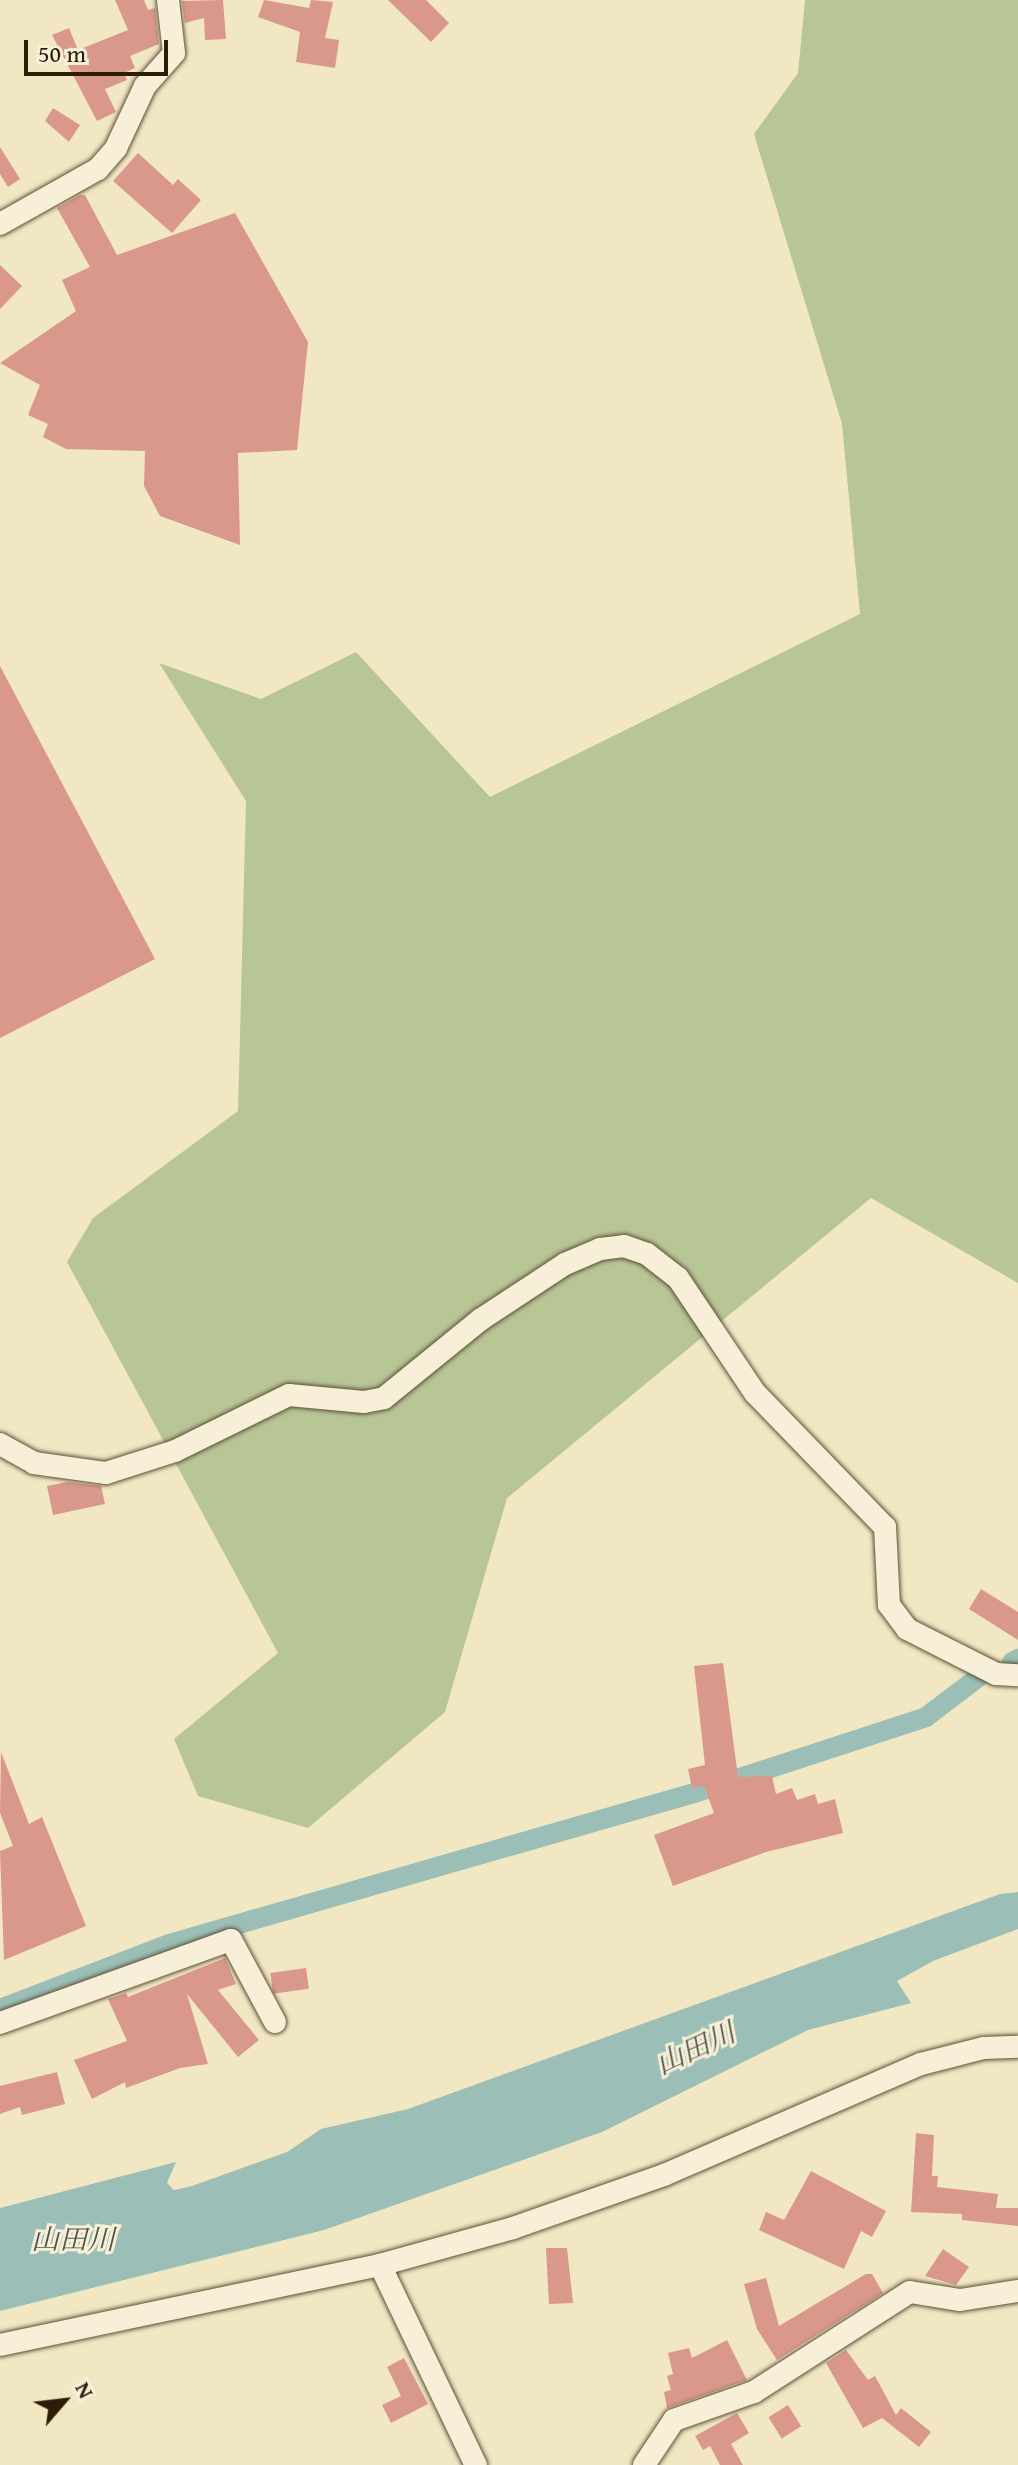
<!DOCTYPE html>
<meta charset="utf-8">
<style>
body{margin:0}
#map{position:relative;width:1018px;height:2465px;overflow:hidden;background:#f2e7c3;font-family:"Gentium Book Plus","Noto Serif JP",serif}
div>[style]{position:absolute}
.green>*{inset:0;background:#b8c696}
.water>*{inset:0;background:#9bbfb6}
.canal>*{height:20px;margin:-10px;padding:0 10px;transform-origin:10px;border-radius:10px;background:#9bbfb6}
.building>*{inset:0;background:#da988c;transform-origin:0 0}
.roads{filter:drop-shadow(0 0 2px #5e5038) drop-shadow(0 0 2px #5e5038)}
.minor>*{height:22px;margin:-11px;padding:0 11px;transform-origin:11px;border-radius:11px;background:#f7efd8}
span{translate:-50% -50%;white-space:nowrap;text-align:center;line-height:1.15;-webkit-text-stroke:6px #f7efd8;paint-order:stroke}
.water-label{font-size:28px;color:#535646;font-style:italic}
.north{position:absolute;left:24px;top:2361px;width:80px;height:80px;-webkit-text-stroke:6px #f7efd8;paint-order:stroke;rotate:62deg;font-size:22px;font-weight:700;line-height:32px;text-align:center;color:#2c1d09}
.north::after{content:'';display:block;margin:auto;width:28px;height:36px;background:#2c1d09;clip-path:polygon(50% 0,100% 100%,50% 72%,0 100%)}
.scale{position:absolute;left:24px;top:40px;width:144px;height:36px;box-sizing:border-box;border:4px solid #2c1d09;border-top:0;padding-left:10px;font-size:24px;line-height:28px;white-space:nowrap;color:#2c1d09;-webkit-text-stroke:6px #f7efd8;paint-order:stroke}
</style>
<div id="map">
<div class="green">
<div style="clip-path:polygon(805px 0,1018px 0,1018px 1283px,871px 1198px,507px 1498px,445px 1712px,308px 1828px,198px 1796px,174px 1739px,278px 1653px,67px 1262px,93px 1218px,238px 1111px,246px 801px,159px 663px,261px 699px,356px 652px,490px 797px,860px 614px,842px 424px,754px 134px,798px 73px)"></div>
</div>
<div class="water">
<div style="clip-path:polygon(1018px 1892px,1018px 1929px,933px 1961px,897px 1981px,911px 2003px,808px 2030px,602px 2132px,324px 2230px,0 2311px,0 2208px,176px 2162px,167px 2183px,174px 2190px,192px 2186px,287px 2152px,321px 2129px,408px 2109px,1000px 1894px)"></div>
</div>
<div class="canal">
<div style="left:1012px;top:1662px;width:7px;rotate:-27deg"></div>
<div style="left:0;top:2009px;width:181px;rotate:-21deg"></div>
<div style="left:169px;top:1944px;width:546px;rotate:-16.05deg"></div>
<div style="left:694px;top:1793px;width:244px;rotate:-18.1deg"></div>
<div style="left:926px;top:1717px;width:68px;rotate:-37.2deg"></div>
</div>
<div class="building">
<div style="clip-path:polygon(115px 0,144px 0,148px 10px,155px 8px,159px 44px,130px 56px,135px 68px,124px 73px,127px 80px,105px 89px,116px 112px,97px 121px,52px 35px,69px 28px,78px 50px,128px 30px)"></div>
<div style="clip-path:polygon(223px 0,226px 39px,205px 40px,204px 18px,185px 23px,182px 1px)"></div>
<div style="clip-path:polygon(264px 0,309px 8px,311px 0,333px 2px,325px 38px,339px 40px,335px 68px,296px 62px,300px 32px,258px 17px)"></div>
<div style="clip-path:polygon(388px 0,426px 0,449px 23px,431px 42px)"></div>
<div style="clip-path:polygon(53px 108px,80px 125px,69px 142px,45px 121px)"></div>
<div style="clip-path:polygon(0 147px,20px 179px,8px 187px,0 174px)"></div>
<div style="clip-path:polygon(138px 153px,173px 185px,178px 179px,201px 200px,172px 233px,113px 181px)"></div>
<div style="clip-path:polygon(80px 195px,85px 195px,117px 255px,235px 213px,308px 342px,297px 450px,238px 453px,240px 545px,160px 516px,144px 486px,145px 451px,66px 449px,43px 437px,48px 424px,28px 415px,40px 385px,0 363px,76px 311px,62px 280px,90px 267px,57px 208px)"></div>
<div style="clip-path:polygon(0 265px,22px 286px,0 309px)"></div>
<div style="clip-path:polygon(0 666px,155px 959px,0 1038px)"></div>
<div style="clip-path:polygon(67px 1482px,101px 1486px,105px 1504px,53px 1515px,47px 1486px)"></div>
<div style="clip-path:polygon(981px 1589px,1018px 1612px,1018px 1640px,969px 1609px)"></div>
<div style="clip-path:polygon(723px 1663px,738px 1777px,772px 1776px,776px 1794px,792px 1788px,797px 1800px,815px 1794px,818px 1804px,835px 1799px,843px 1833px,766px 1852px,673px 1886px,654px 1835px,714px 1813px,704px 1786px,692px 1788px,688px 1769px,705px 1765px,694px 1666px)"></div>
<div style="clip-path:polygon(1px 1752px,29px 1824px,42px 1817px,86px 1926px,4px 1960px,0 1851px,13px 1846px,0 1813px)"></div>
<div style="clip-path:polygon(225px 1958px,236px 1984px,218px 1990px,259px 2040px,238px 2057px,187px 1994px,208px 2064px,180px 2068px,126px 2088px,125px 2082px,92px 2099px,74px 2060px,127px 2041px,108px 1999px,126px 1993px,128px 1997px)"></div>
<div style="left:306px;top:1968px;width:21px;height:36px;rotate:82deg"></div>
<div style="clip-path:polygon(57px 2072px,65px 2104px,22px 2115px,20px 2107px,0 2114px,0 2086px)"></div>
<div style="clip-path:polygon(916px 2133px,934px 2135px,932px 2176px,938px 2176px,937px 2187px,998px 2194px,996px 2208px,1018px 2208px,1018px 2226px,962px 2220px,962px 2214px,911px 2212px)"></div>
<div style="clip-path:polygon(811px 2171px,886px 2211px,872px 2237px,861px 2231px,844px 2269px,759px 2230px,766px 2212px,784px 2220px)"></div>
<div style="clip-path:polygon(546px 2248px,567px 2248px,573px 2303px,549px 2304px)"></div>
<div style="clip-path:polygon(943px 2249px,969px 2267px,956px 2285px,925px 2276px)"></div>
<div style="clip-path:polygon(866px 2274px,872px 2274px,883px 2293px,777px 2360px,757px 2329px,744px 2284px,766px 2278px,779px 2326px)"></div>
<div style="clip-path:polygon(727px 2340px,747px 2380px,667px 2408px,664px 2392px,671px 2390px,667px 2376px,673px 2374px,668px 2353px,689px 2348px,692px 2358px)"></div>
<div style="clip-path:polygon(846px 2350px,868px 2380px,875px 2376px,896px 2415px,901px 2408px,931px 2432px,919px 2447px,882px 2418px,863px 2428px,826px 2363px)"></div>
<div style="clip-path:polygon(404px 2358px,428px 2404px,391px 2423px,382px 2405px,401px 2396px,387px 2367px)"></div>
<div style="left:788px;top:2405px;width:25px;height:23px;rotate:58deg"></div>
<div style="clip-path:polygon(737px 2413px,749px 2433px,731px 2444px,743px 2465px,720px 2465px,710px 2446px,703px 2450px,695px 2436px)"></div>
</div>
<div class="roads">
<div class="minor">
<div style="left:0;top:224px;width:112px;rotate:-29.3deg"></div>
<div style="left:98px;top:169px;width:28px;rotate:-49deg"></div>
<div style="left:116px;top:148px;width:68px;rotate:-64.9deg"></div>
<div style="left:145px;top:86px;width:44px;rotate:-48.7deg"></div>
<div style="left:174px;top:53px;width:53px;rotate:-96.5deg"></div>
<div style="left:0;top:1444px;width:39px;rotate:29deg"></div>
<div style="left:34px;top:1463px;width:73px;rotate:7.9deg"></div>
<div style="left:106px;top:1473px;width:72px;rotate:-17.7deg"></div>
<div style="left:175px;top:1451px;width:127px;rotate:-26.2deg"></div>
<div style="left:289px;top:1395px;width:75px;rotate:5.3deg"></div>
<div style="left:364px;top:1402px;width:20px;rotate:-11deg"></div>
<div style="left:384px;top:1398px;width:124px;rotate:-39.1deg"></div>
<div style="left:480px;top:1320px;width:102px;rotate:-33.4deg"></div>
<div style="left:565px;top:1264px;width:38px;rotate:-23deg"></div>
<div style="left:600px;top:1249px;width:24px;rotate:-7deg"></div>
<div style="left:624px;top:1246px;width:24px;rotate:19deg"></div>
<div style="left:647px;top:1254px;width:39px;rotate:38deg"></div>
<div style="left:678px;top:1278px;width:138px;rotate:56.2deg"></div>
<div style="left:755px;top:1393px;width:187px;rotate:45.9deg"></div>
<div style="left:885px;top:1527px;width:78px;rotate:87.1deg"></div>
<div style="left:889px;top:1605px;width:30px;rotate:53deg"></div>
<div style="left:907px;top:1629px;width:100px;rotate:26.8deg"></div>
<div style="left:996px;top:1674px;width:22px;rotate:3deg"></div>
<div style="left:0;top:2023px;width:245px;rotate:-19.8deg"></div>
<div style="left:231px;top:1940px;width:93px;rotate:61.8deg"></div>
<div style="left:380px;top:2265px;width:222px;rotate:64.4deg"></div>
<div style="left:0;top:2345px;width:388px;rotate:-11.9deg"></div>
<div style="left:380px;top:2265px;width:138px;rotate:-15.5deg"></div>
<div style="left:513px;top:2228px;width:160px;rotate:-19.3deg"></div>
<div style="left:664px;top:2175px;width:280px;rotate:-23.4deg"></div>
<div style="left:921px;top:2064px;width:65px;rotate:-14.3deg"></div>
<div style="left:984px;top:2048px;width:34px;rotate:-2deg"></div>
<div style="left:644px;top:2465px;width:54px;rotate:-56.3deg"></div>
<div style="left:674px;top:2420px;width:85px;rotate:-19.3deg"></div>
<div style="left:754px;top:2392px;width:185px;rotate:-32.7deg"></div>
<div style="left:910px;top:2292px;width:51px;rotate:9.1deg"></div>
<div style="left:960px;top:2300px;width:59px;rotate:-8.8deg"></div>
</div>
</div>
<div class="water-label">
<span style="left:695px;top:2048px;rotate:-25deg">山田川</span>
<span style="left:73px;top:2239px">山田川</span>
</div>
<div class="north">N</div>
<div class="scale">50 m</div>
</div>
